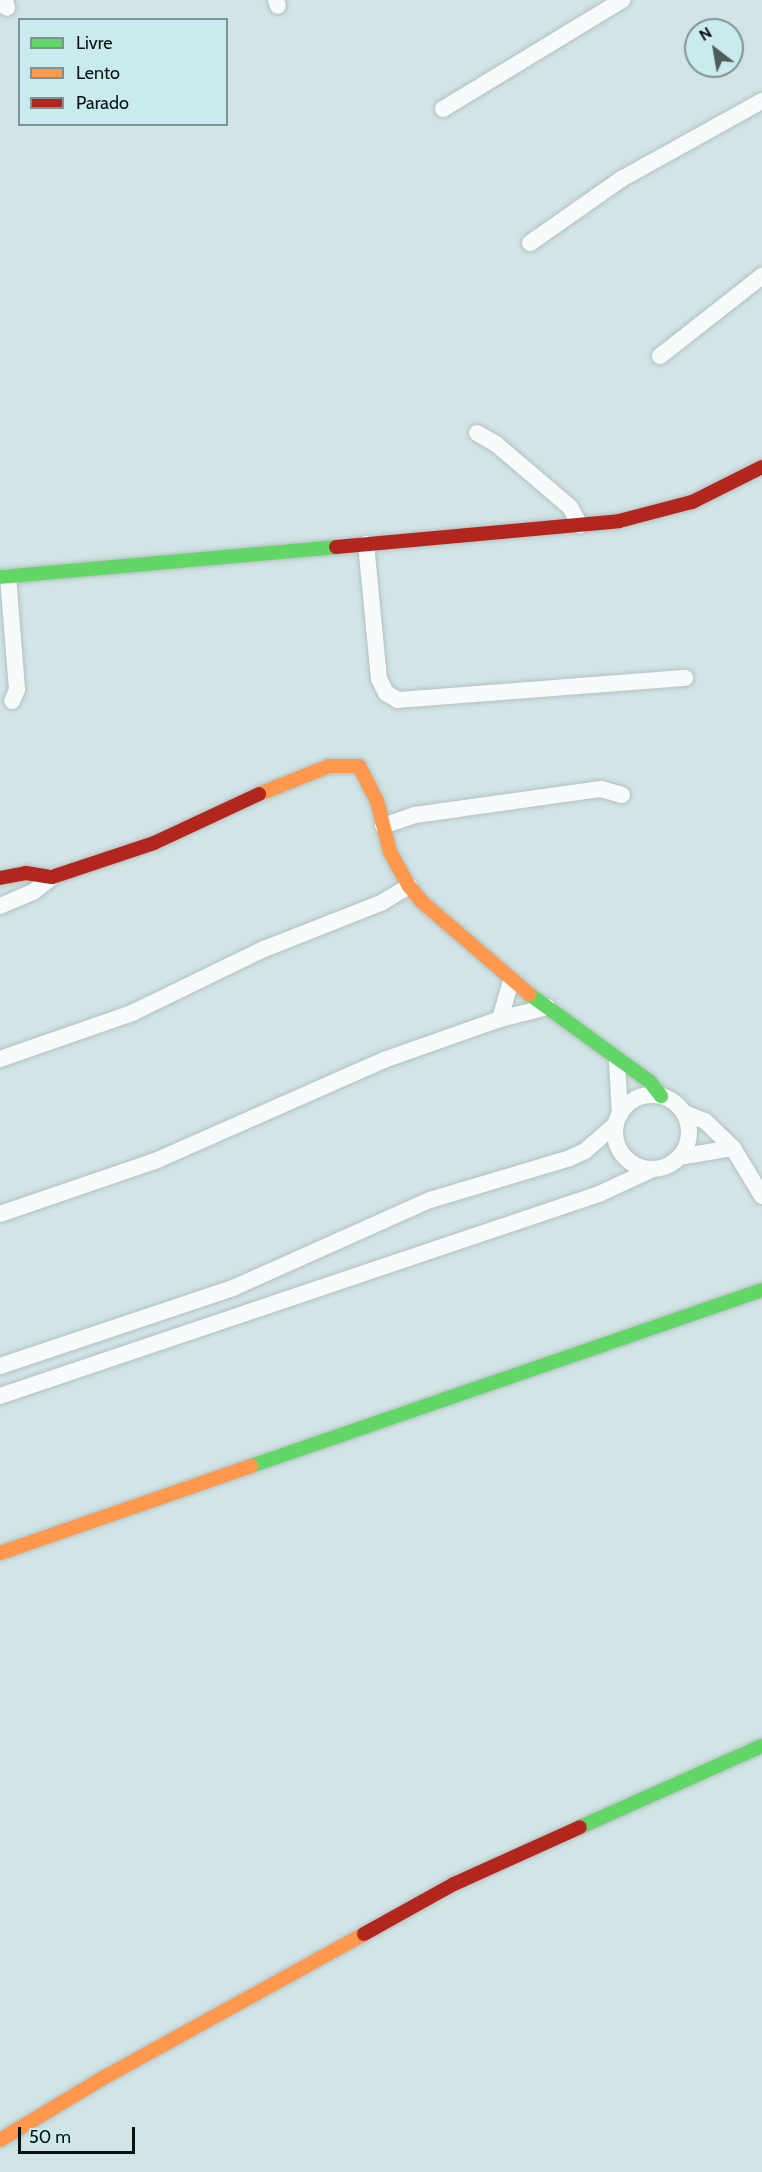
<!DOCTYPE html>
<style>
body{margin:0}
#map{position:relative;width:762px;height:2172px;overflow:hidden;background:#d2e4e5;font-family:Cabin,sans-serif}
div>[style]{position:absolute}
.roads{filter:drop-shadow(0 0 2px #b2c0c1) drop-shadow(0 0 2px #b2c0c1)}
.street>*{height:16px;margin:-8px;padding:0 8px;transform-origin:8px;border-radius:8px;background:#f8fbfb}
.street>.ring{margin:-8px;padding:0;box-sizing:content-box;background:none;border:16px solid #f8fbfb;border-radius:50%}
.fast>*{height:14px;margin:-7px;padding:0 7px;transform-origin:7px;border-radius:7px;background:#63d668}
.slow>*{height:14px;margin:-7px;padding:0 7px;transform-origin:7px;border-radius:7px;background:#ff974d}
.jam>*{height:14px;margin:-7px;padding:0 7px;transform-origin:7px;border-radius:7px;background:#b3261e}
span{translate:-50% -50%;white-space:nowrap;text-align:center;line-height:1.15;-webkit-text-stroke:5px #caebed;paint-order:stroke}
.legend{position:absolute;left:18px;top:18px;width:210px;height:108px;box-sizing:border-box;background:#caebed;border:2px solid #7c9496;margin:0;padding:8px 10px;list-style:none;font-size:18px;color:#071213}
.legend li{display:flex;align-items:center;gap:12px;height:30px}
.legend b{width:30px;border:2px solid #7c9496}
.north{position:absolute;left:684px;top:18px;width:60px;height:60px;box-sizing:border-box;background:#caebed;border:2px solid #7c9496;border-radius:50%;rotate:329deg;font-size:16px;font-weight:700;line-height:24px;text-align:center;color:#071213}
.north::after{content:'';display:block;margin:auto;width:21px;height:27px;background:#4e5c5c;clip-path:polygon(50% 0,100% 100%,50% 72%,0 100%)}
.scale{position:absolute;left:18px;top:2127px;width:117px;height:27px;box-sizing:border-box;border:3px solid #071213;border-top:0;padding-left:8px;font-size:18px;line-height:21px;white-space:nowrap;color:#071213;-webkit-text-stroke:4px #caebed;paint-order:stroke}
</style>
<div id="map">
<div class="roads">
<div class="street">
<div style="left:5px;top:0;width:8px;rotate:76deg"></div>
<div style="left:276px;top:0;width:6px;rotate:72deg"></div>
<div style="left:443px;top:109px;width:210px;rotate:-31.3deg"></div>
<div style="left:530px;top:243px;width:113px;rotate:-35deg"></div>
<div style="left:623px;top:178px;width:159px;rotate:-29deg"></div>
<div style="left:660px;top:356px;width:130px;rotate:-38.1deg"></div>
<div style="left:477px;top:433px;width:22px;rotate:30deg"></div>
<div style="left:496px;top:444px;width:97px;rotate:40.4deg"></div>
<div style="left:570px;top:507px;width:21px;rotate:61deg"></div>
<div style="left:366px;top:544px;width:136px;rotate:84.5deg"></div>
<div style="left:379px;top:679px;width:16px;rotate:63deg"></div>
<div style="left:386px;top:693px;width:14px;rotate:30deg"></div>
<div style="left:398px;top:700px;width:288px;rotate:-4.4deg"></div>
<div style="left:8px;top:577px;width:113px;rotate:85.4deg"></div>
<div style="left:17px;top:690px;width:12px;rotate:114deg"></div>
<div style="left:383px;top:826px;width:34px;rotate:-19deg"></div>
<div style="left:415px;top:815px;width:188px;rotate:-8deg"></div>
<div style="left:601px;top:789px;width:22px;rotate:16deg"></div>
<div style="left:0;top:906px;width:36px;rotate:-23deg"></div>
<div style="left:33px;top:892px;width:24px;rotate:-38deg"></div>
<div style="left:500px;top:1019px;width:40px;rotate:-74deg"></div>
<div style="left:0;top:1059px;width:140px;rotate:-19.2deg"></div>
<div style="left:132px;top:1013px;width:147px;rotate:-25.9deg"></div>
<div style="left:264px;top:949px;width:126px;rotate:-21.5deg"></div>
<div style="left:381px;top:903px;width:33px;rotate:-31deg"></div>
<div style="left:617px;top:1062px;width:53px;rotate:86.8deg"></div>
<div class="ring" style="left:615px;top:1095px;width:58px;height:58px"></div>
<div style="left:684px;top:1113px;width:22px;rotate:21deg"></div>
<div style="left:705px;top:1121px;width:39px;rotate:44deg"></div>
<div style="left:733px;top:1148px;width:56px;rotate:58.9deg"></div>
<div style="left:679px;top:1157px;width:55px;rotate:-9.5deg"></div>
<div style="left:0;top:1214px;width:164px;rotate:-18.9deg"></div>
<div style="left:155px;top:1161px;width:250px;rotate:-23.8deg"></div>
<div style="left:384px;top:1060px;width:123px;rotate:-19.5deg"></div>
<div style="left:500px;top:1019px;width:49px;rotate:-14.3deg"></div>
<div style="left:0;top:1366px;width:246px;rotate:-18.5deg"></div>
<div style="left:233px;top:1288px;width:216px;rotate:-24.1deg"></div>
<div style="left:430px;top:1200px;width:146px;rotate:-16.7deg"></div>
<div style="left:570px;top:1158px;width:17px;rotate:-25deg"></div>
<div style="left:585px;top:1151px;width:41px;rotate:-41.1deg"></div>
<div style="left:0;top:1396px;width:632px;rotate:-18.64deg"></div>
<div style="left:599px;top:1194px;width:60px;rotate:-24.8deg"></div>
</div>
<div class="fast">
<div style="left:0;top:577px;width:337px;rotate:-5.1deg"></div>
<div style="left:529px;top:994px;width:150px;rotate:36deg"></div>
<div style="left:650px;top:1082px;width:18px;rotate:52deg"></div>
<div style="left:251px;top:1466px;width:540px;rotate:-19deg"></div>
<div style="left:580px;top:1827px;width:199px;rotate:-24deg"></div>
</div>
<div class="slow">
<div style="left:259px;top:794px;width:75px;rotate:-21.8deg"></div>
<div style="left:329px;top:766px;width:30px"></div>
<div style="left:359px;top:766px;width:39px;rotate:63deg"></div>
<div style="left:377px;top:801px;width:53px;rotate:75.7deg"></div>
<div style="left:390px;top:852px;width:39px;rotate:61deg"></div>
<div style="left:409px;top:886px;width:19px;rotate:51deg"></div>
<div style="left:421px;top:901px;width:143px;rotate:40.7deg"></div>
<div style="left:0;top:1553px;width:266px;rotate:-19.1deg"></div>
<div style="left:0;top:2140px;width:122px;rotate:-31deg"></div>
<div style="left:105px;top:2077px;width:296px;rotate:-28.9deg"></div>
</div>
<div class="jam">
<div style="left:336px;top:547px;width:284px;rotate:-5.2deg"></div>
<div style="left:619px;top:521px;width:75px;rotate:-14.6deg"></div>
<div style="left:692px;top:502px;width:78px;rotate:-26.6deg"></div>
<div style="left:0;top:878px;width:26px;rotate:-11deg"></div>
<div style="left:26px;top:873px;width:26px;rotate:9deg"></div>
<div style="left:52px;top:877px;width:108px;rotate:-18.4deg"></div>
<div style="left:154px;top:843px;width:116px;rotate:-25deg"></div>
<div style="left:364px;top:1934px;width:103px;rotate:-29.1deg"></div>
<div style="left:454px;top:1884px;width:138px;rotate:-24.3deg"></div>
</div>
</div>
<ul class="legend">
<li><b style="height:8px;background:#63d668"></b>Livre</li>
<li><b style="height:8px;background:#ff974d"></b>Lento</li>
<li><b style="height:8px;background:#b3261e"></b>Parado</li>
</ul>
<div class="north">N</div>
<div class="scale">50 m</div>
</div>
